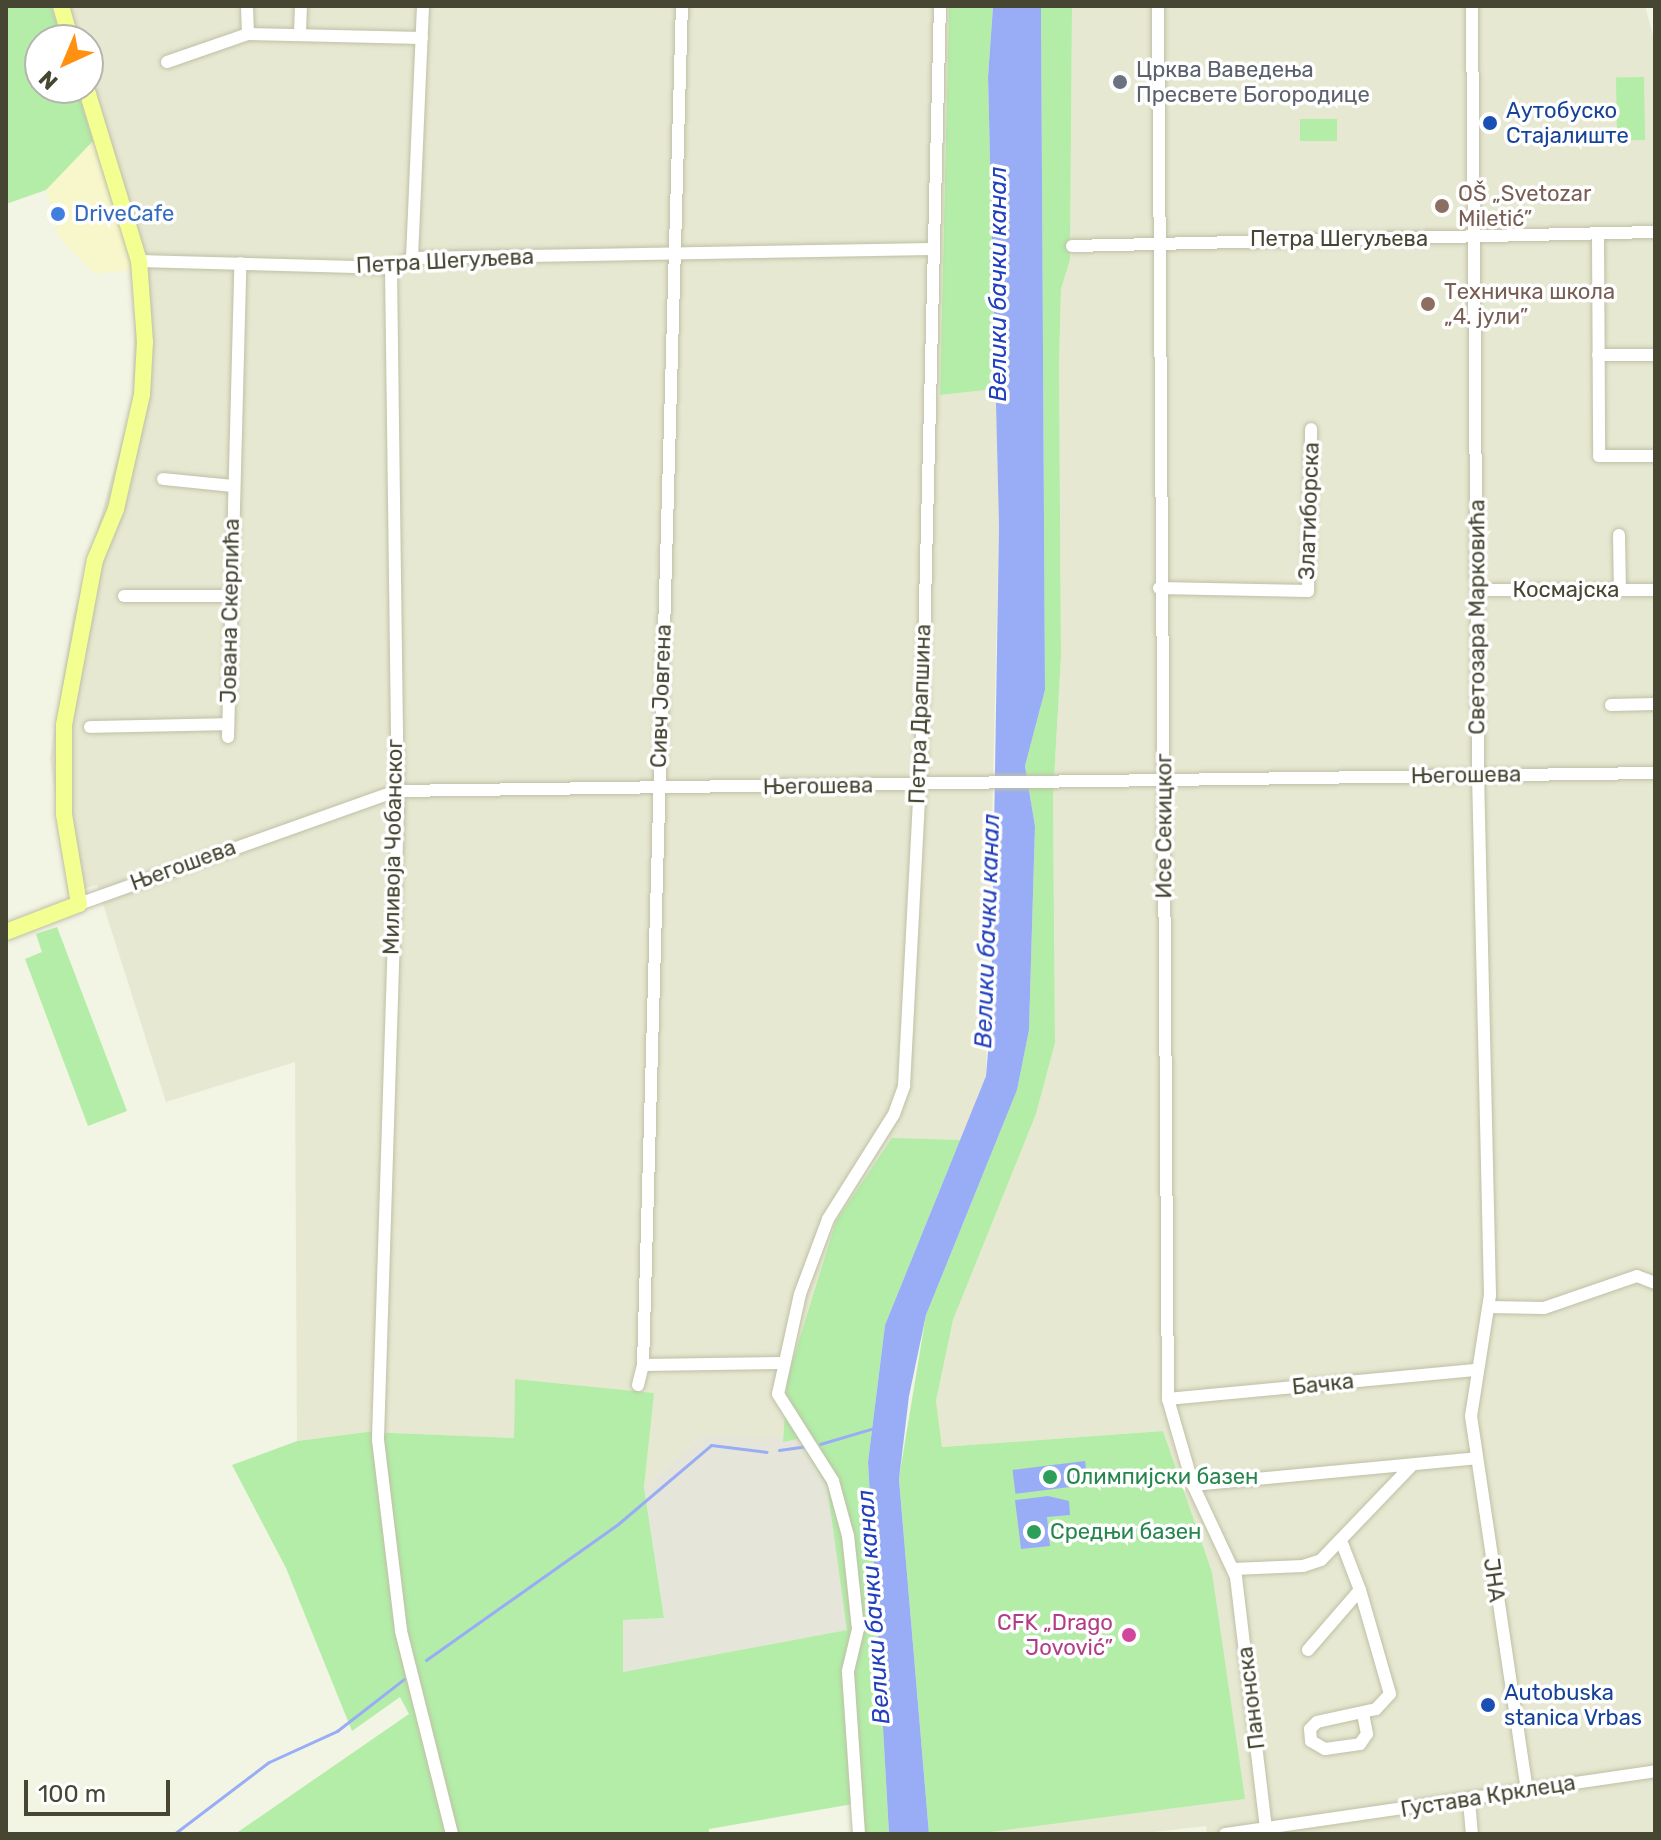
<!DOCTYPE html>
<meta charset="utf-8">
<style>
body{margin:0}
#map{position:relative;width:1661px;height:1840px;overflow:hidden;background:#f2f4e4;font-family:Rubik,sans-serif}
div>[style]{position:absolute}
.residential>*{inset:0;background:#e7e8d1}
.commercial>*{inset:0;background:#f8f7cc}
.industrial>*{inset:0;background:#e6e5d9}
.green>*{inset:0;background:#b3eda8;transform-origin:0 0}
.water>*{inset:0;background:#99adf7;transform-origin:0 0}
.stream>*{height:3px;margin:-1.5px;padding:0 1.5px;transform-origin:1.5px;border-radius:1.5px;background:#99adf7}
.roads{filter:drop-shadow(0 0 2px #bfc0a6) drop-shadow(0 0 2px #bfc0a6)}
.minor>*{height:12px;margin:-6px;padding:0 6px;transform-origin:6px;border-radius:6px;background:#fff}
.major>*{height:16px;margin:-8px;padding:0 8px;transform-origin:8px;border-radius:8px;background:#f4ff92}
.dots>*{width:22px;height:22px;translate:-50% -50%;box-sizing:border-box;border:4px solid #fff;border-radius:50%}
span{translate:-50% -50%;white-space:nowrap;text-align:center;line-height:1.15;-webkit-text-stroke:7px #fff;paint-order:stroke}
.worship-label{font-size:22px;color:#5b616d}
.left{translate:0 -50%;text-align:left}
.transit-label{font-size:22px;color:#164399}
.education-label{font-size:22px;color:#785e54}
.shop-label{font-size:22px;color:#366cbe}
.street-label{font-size:22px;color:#464633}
.leisure-label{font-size:22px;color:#27864d}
.hotel-label{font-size:22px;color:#b23c85}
.right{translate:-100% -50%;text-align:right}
.water-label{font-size:24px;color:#2240bd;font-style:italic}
.frame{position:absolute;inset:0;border:8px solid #464633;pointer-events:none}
.north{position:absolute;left:24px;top:24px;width:80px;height:80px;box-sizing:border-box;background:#fff;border:2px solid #b5b5ad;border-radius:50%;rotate:224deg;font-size:22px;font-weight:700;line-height:32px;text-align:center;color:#464633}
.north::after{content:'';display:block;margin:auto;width:28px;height:36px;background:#ff9010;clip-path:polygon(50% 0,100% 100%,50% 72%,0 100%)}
.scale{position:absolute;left:24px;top:1780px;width:146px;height:36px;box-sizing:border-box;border:4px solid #464633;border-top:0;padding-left:10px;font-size:24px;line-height:28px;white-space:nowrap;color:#464633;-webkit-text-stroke:6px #fff;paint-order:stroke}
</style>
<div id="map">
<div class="residential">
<div style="clip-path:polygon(51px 6px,949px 6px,940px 395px,996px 389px,999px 526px,986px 1076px,960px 1140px,892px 1139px,836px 1221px,787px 1379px,783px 1442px,702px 1436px,644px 1487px,653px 1393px,515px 1379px,514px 1438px,367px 1432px,297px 1441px,295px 1062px,166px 1102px,97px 885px,68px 892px,50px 758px,73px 617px,132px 404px,135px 306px,133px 270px,77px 88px,88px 88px,88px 40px,62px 40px)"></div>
<div style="clip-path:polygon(1072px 6px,1645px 6px,1655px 43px,1655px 1834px,1207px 1834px,1206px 1826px,1136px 1834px,976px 1834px,1244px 1799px,1212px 1572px,1163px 1431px,942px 1447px,936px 1401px,953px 1320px,1036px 1114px,1055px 1043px,1053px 797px,1061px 656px,1059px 364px,1061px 289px,1070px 260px)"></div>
</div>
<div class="commercial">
<div style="clip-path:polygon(93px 141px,133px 270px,95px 274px,59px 238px,46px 190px)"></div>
</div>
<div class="industrial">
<div style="clip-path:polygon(702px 1436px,797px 1438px,827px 1486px,848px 1630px,623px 1672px,623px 1620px,664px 1618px,644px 1487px)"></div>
</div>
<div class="green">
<div style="clip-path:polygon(6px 6px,51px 6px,62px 40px,40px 40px,40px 88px,77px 88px,93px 141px,46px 190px,6px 204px)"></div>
<div style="clip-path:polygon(949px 6px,993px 6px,988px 77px,996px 389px,940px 395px)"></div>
<div style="clip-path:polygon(1041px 6px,1072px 6px,1070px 260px,1061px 289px,1059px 364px,1061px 656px,1053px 797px,1055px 1043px,1036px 1114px,953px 1320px,936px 1401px,942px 1447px,1163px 1431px,1212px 1572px,1245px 1799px,976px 1834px,929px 1834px,899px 1478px,926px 1315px,1017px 1090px,1029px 1030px,1035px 826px,1025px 766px,1045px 690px)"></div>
<div style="left:1644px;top:77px;width:63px;height:28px;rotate:89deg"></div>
<div style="left:1300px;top:119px;width:37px;height:22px"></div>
<div style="clip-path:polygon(57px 927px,127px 1111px,88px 1126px,25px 959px,42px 952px,36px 934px)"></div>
<div style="clip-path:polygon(892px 1138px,960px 1140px,885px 1325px,868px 1462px,889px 1834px,854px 1834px,853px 1804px,709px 1829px,709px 1834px,235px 1834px,409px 1714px,400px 1697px,352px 1731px,286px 1568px,232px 1465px,297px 1441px,367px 1432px,514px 1438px,515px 1379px,654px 1393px,644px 1487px,664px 1618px,623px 1620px,623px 1672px,847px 1630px,827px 1486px,798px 1439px,783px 1442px,787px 1379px,836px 1221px)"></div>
</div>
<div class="water">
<div style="clip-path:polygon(993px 6px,1041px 6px,1045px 690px,1025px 766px,1035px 826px,1029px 1030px,1017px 1090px,926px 1315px,909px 1396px,899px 1479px,929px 1834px,889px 1834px,868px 1462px,885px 1325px,986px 1076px,991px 1016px,999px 526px,988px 77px)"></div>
<div style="left:1085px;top:1461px;width:24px;height:73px;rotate:83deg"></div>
<div style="clip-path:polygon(1048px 1496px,1069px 1501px,1070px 1515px,1047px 1517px,1050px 1546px,1021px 1549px,1015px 1500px)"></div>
</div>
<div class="stream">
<div style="left:820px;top:1444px;width:56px;rotate:-16.5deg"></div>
<div style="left:779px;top:1450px;width:27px;rotate:-8deg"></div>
<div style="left:426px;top:1660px;width:235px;rotate:-35.3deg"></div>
<div style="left:618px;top:1524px;width:122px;rotate:-40.3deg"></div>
<div style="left:711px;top:1445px;width:56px;rotate:7.1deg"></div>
<div style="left:174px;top:1834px;width:119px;rotate:-37.2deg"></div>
<div style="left:269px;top:1762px;width:75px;rotate:-24.5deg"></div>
<div style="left:337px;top:1731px;width:85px;rotate:-37.8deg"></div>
</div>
<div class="roads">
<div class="minor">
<div style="left:247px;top:6px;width:28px;rotate:88deg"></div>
<div style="left:1158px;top:6px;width:1393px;rotate:89.59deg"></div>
<div style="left:1168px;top:1399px;width:90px;rotate:73.8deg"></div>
<div style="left:1193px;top:1485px;width:102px;rotate:64.9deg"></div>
<div style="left:1236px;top:1577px;width:253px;rotate:83.2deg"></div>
<div style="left:1472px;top:6px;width:768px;rotate:89.55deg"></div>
<div style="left:1478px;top:774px;width:521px;rotate:88.68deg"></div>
<div style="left:1490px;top:1295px;width:122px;rotate:98.9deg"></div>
<div style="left:1471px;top:1416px;width:378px;rotate:81.5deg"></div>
<div style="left:300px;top:33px;width:27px;rotate:-88deg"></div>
<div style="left:167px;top:62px;width:86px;rotate:-19.1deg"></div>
<div style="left:248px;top:34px;width:174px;rotate:1.3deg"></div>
<div style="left:1598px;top:234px;width:222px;rotate:89.7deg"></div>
<div style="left:1599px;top:456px;width:56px"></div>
<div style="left:1072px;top:246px;width:583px;rotate:-1.38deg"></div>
<div style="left:412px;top:258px;width:252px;rotate:-87.5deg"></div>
<div style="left:139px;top:261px;width:252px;rotate:1.6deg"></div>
<div style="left:391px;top:268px;width:23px;rotate:-25deg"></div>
<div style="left:412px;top:258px;width:520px;rotate:-0.99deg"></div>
<div style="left:391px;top:268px;width:541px;rotate:89.26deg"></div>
<div style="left:398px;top:809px;width:631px;rotate:91.82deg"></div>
<div style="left:378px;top:1440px;width:192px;rotate:83.1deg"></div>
<div style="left:401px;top:1631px;width:209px;rotate:75.9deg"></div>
<div style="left:1598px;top:355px;width:57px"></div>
<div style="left:163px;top:479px;width:69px;rotate:5.8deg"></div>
<div style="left:1619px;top:535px;width:55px;rotate:89deg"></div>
<div style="left:1159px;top:588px;width:149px;rotate:1.2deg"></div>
<div style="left:1308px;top:591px;width:162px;rotate:-88.9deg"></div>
<div style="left:1477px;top:590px;width:178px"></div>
<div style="left:124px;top:596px;width:107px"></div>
<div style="left:1611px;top:705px;width:44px;rotate:-1.3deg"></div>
<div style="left:90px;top:727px;width:138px;rotate:-1.2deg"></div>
<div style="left:228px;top:737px;width:474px;rotate:-88.5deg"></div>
<div style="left:79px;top:904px;width:337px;rotate:-19.6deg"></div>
<div style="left:396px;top:791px;width:1259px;rotate:-0.82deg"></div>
<div style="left:1489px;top:1307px;width:55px;rotate:1deg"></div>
<div style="left:1544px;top:1308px;width:98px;rotate:-19deg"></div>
<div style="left:1637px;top:1276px;width:19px;rotate:21deg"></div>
<div style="left:643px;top:1365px;width:139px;rotate:-0.8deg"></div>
<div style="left:638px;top:1385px;width:21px;rotate:-76deg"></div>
<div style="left:643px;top:1365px;width:1360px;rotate:-88.36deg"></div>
<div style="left:1168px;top:1399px;width:310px;rotate:-5.4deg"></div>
<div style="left:1193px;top:1485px;width:284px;rotate:-5.4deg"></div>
<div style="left:1233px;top:1569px;width:70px;rotate:-2.5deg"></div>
<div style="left:1303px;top:1566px;width:19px;rotate:-18deg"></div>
<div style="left:1321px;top:1560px;width:132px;rotate:-46.2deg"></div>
<div style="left:1360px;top:1590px;width:108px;rotate:73.9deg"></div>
<div style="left:1390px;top:1694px;width:21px;rotate:133deg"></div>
<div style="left:1376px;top:1709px;width:60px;rotate:167.6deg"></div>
<div style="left:1317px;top:1722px;width:10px;rotate:135deg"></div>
<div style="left:1310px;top:1729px;width:12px;rotate:85deg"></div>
<div style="left:1311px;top:1741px;width:16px;rotate:30deg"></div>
<div style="left:1325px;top:1749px;width:35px;rotate:-8deg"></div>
<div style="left:1360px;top:1744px;width:12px;rotate:-55deg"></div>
<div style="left:1367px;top:1734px;width:21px;rotate:-101deg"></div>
<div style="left:1308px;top:1650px;width:79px;rotate:-49.1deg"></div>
<div style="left:1360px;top:1590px;width:50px;rotate:-111deg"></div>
<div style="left:1469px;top:1801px;width:33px;rotate:85deg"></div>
<div style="left:859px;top:1834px;width:163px;rotate:-93.9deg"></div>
<div style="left:848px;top:1671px;width:43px;rotate:-76.6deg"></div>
<div style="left:858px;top:1629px;width:94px;rotate:-96.1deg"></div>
<div style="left:848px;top:1536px;width:57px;rotate:-105.3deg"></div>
<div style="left:833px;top:1481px;width:103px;rotate:-122.3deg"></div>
<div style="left:778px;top:1394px;width:102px;rotate:-77.6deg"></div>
<div style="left:800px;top:1294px;width:80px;rotate:-69.5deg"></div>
<div style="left:828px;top:1219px;width:124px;rotate:-57.8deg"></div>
<div style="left:894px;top:1114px;width:30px;rotate:-70deg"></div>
<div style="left:904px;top:1086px;width:321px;rotate:-87deg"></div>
<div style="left:921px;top:765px;width:759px;rotate:-88.57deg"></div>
<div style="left:1225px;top:1834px;width:435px;rotate:-8.3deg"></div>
</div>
<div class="major">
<div style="left:61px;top:6px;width:35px;rotate:74deg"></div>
<div style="left:6px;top:932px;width:78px;rotate:-21deg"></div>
<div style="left:79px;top:904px;width:91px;rotate:-99.5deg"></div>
<div style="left:64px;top:814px;width:89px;rotate:-90deg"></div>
<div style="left:64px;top:725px;width:168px;rotate:-79.4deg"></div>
<div style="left:95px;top:560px;width:55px;rotate:-67.6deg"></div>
<div style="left:116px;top:509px;width:117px;rotate:-77.2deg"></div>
<div style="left:142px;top:395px;width:53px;rotate:-86.8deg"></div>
<div style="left:145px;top:342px;width:81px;rotate:-94.2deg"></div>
<div style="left:139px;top:261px;width:181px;rotate:-107deg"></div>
</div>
</div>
<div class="dots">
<div style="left:1120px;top:82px;background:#6b7280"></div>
<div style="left:1490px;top:123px;background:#1a4fb4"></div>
<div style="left:1442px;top:206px;background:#8d6e63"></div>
<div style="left:58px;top:214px;background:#3f7fe0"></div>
<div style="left:1428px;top:304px;background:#8d6e63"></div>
<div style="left:1050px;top:1477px;background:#2e9e5b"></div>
<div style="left:1034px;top:1532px;background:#2e9e5b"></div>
<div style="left:1129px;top:1635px;background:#d1479c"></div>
<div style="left:1488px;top:1705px;background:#1a4fb4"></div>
</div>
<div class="worship-label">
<span class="left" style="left:1136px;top:82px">Црква Ваведења<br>Пресвете Богородице</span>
</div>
<div class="transit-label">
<span class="left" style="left:1506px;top:123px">Аутобуско<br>Стајалиште</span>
<span class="left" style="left:1504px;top:1705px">Autobuska<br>stanica Vrbas</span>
</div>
<div class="education-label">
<span class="left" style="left:1458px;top:206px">OŠ „Svetozar<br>Miletić”</span>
<span class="left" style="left:1444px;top:304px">Техничка школа<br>„4. јули”</span>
</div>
<div class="shop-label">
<span class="left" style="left:74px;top:214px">DriveCafe</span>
</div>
<div class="street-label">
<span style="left:1339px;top:239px">Петра Шегуљева</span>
<span style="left:445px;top:261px;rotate:-3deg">Петра Шегуљева</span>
<span style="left:1309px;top:511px;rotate:-88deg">Златиборска</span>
<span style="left:1566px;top:590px">Космајска</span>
<span style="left:230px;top:611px;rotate:-89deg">Јована Скерлића</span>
<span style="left:1477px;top:617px;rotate:-90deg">Светозара Марковића</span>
<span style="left:661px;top:696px;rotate:-88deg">Сивч Јовгена</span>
<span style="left:920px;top:714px;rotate:-88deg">Петра Драпшина</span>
<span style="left:1466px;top:775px;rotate:-1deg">Његошева</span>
<span style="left:818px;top:786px;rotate:-1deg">Његошева</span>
<span style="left:1164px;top:826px;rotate:-90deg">Исе Секицког</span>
<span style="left:393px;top:847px;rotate:-89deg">Миливоја Чобанског</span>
<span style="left:183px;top:865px;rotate:-20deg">Његошева</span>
<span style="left:1323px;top:1384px;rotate:-6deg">Бачка</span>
<span style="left:1494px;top:1580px;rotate:82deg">ЈНА</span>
<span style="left:1251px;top:1698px;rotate:-97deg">Панонска</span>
<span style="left:1488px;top:1796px;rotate:-9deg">Густава Крклеца</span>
</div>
<div class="leisure-label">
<span class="left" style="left:1066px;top:1477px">Олимпијски базен</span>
<span class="left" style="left:1050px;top:1532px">Средњи базен</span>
</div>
<div class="hotel-label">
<span class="right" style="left:1113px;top:1635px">CFK „Drago<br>Jovović”</span>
</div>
<div class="water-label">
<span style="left:999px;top:284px;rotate:-90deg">Велики бачки канал</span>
<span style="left:988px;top:931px;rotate:-88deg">Велики бачки канал</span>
<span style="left:874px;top:1607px;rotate:-94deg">Велики бачки канал</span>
</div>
<div class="frame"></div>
<div class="north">N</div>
<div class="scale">100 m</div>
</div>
